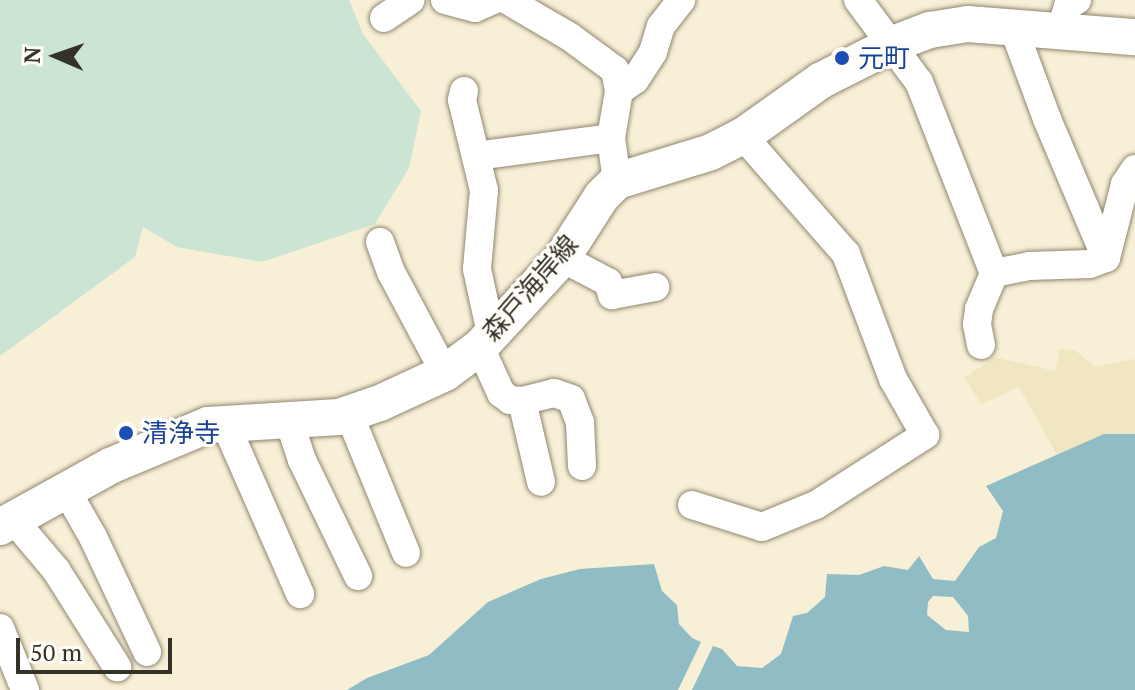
<!DOCTYPE html>
<meta charset="utf-8">
<style>
body{margin:0}
#map{position:relative;width:1135px;height:690px;overflow:hidden;background:#f8efd7;font-family:"PT Serif","Noto Sans JP",serif}
div>[style]{position:absolute}
.green>*{inset:0;background:#cbe4d3}
.sand>*{inset:0;background:#f0e6c1}
.water>*{inset:0;background:#8fbcc5}
.roads{filter:drop-shadow(0 0 2px #8f8771) drop-shadow(0 0 2px #8f8771)}
.minor>*{height:28px;margin:-14px;padding:0 14px;transform-origin:14px;border-radius:14px;background:#fff}
.major>*{height:36px;margin:-18px;padding:0 18px;transform-origin:18px;border-radius:18px;background:#fff}
.dots>*{width:22px;height:22px;translate:-50% -50%;box-sizing:border-box;border:4px solid #fffdf8;border-radius:50%}
span{translate:-50% -50%;white-space:nowrap;text-align:center;line-height:1.15;-webkit-text-stroke:6px #fffdf8;paint-order:stroke}
.transit-label{font-size:26px;color:#164399}
.left{translate:0 -50%;text-align:left}
.street-label{font-size:26px;color:#343127}
.north{position:absolute;left:16px;top:16px;width:80px;height:80px;-webkit-text-stroke:6px #fffdf8;paint-order:stroke;rotate:272deg;font-size:22px;font-weight:700;line-height:32px;text-align:center;color:#343127}
.north::after{content:'';display:block;margin:auto;width:28px;height:36px;background:#343127;clip-path:polygon(50% 0,100% 100%,50% 72%,0 100%)}
.scale{position:absolute;left:16px;top:638px;width:156px;height:36px;box-sizing:border-box;border:4px solid #343127;border-top:0;padding-left:10px;font-size:24px;line-height:28px;white-space:nowrap;color:#343127;-webkit-text-stroke:6px #fffdf8;paint-order:stroke}
</style>
<div id="map">
<div class="green">
<div style="clip-path:polygon(0 0,349px 0,363px 34px,421px 111px,409px 168px,375px 224px,262px 262px,177px 247px,143px 227px,135px 257px,0 356px)"></div>
</div>
<div class="sand">
<div style="clip-path:polygon(1060px 349px,1075px 350px,1094px 367px,1135px 359px,1135px 466px,1066px 471px,1019px 387px,981px 404px,965px 378px,994px 357px,1055px 371px)"></div>
</div>
<div class="water">
<div style="clip-path:polygon(evenodd,1104px 434px,1135px 434px,1135px 690px,692px 690px,713px 646px,722px 649px,737px 666px,762px 668px,781px 654px,793px 616px,807px 613px,825px 597px,827px 574px,859px 575px,884px 566px,908px 570px,919px 556px,933px 579px,955px 581px,979px 547px,996px 538px,1003px 511px,986px 486px,1104px 434px,933px 596px,953px 597px,968px 616px,969px 632px,946px 630px,927px 615px,928px 602px,933px 596px)"></div>
<div style="clip-path:polygon(654px 564px,662px 591px,677px 605px,679px 624px,692px 638px,701px 642px,678px 690px,347px 690px,367px 678px,429px 655px,488px 602px,541px 579px,580px 569px)"></div>
</div>
<div class="roads">
<div class="minor">
<div style="left:445px;top:0;width:31px;rotate:15deg"></div>
<div style="left:475px;top:8px;width:20px;rotate:-24deg"></div>
<div style="left:507px;top:0;width:73px;rotate:30.4deg"></div>
<div style="left:570px;top:37px;width:56px;rotate:36.3deg"></div>
<div style="left:615px;top:70px;width:21px;rotate:79deg"></div>
<div style="left:619px;top:91px;width:48px;rotate:99.7deg"></div>
<div style="left:611px;top:138px;width:43px;rotate:82.1deg"></div>
<div style="left:858px;top:0;width:102px;rotate:53.4deg"></div>
<div style="left:919px;top:82px;width:205px;rotate:68.6deg"></div>
<div style="left:384px;top:18px;width:32px;rotate:-34deg"></div>
<div style="left:1013px;top:27px;width:98px;rotate:69.7deg"></div>
<div style="left:1047px;top:119px;width:151px;rotate:67deg"></div>
<div style="left:1060px;top:31px;width:26px;rotate:-72deg"></div>
<div style="left:1068px;top:6px;width:11px;rotate:-34deg"></div>
<div style="left:464px;top:91px;width:9px;rotate:103deg"></div>
<div style="left:462px;top:100px;width:93px;rotate:76.3deg"></div>
<div style="left:484px;top:190px;width:79px;rotate:95.1deg"></div>
<div style="left:477px;top:269px;width:66px;rotate:77.8deg"></div>
<div style="left:619px;top:91px;width:19px;rotate:-35deg"></div>
<div style="left:635px;top:80px;width:33px;rotate:-57deg"></div>
<div style="left:653px;top:52px;width:27px;rotate:-73deg"></div>
<div style="left:661px;top:26px;width:33px;rotate:-52deg"></div>
<div style="left:476px;top:156px;width:136px;rotate:-7.6deg"></div>
<div style="left:380px;top:242px;width:32px;rotate:70deg"></div>
<div style="left:391px;top:272px;width:115px;rotate:61.9deg"></div>
<div style="left:562px;top:258px;width:52px;rotate:27.6deg"></div>
<div style="left:608px;top:282px;width:14px;rotate:73deg"></div>
<div style="left:612px;top:295px;width:44px;rotate:-10.5deg"></div>
<div style="left:981px;top:345px;width:21px;rotate:-101deg"></div>
<div style="left:977px;top:324px;width:15px;rotate:-82deg"></div>
<div style="left:979px;top:309px;width:39px;rotate:-67deg"></div>
<div style="left:994px;top:273px;width:36px;rotate:-11deg"></div>
<div style="left:1029px;top:266px;width:61px;rotate:-1.9deg"></div>
<div style="left:1090px;top:264px;width:17px;rotate:-21deg"></div>
<div style="left:1106px;top:258px;width:76px;rotate:-75.6deg"></div>
<div style="left:1125px;top:184px;width:18px;rotate:-56deg"></div>
<div style="left:480px;top:347px;width:51px;rotate:65.5deg"></div>
<div style="left:501px;top:393px;width:11px;rotate:38deg"></div>
<div style="left:510px;top:400px;width:12px;rotate:5deg"></div>
<div style="left:522px;top:401px;width:33px;rotate:-14deg"></div>
<div style="left:554px;top:393px;width:18px;rotate:19deg"></div>
<div style="left:571px;top:399px;width:25px;rotate:69deg"></div>
<div style="left:580px;top:422px;width:44px;rotate:87.4deg"></div>
<div style="left:522px;top:401px;width:83px;rotate:76.8deg"></div>
<div style="left:349px;top:414px;width:150px;rotate:67.7deg"></div>
<div style="left:289px;top:421px;width:41px;rotate:71.6deg"></div>
<div style="left:302px;top:460px;width:129px;rotate:64.2deg"></div>
<div style="left:225px;top:423px;width:187px;rotate:66.3deg"></div>
<div style="left:65px;top:488px;width:56px;rotate:60.3deg"></div>
<div style="left:93px;top:537px;width:127px;rotate:64.8deg"></div>
<div style="left:692px;top:505px;width:73px;rotate:17.4deg"></div>
<div style="left:762px;top:527px;width:58px;rotate:-22.2deg"></div>
<div style="left:816px;top:505px;width:130px;rotate:-32.7deg"></div>
<div style="left:925px;top:435px;width:64px;rotate:-119.7deg"></div>
<div style="left:893px;top:379px;width:134px;rotate:-110.6deg"></div>
<div style="left:846px;top:254px;width:157px;rotate:-131.1deg"></div>
<div style="left:13px;top:519px;width:67px;rotate:49.9deg"></div>
<div style="left:56px;top:570px;width:115px;rotate:57.8deg"></div>
<div style="left:0;top:628px;width:67px;rotate:68deg"></div>
</div>
<div class="major">
<div style="left:0;top:527px;width:126px;rotate:-29deg"></div>
<div style="left:110px;top:466px;width:106px;rotate:-22.7deg"></div>
<div style="left:208px;top:425px;width:131px;rotate:-3.5deg"></div>
<div style="left:339px;top:417px;width:43px;rotate:-18.9deg"></div>
<div style="left:380px;top:403px;width:72px;rotate:-24.8deg"></div>
<div style="left:445px;top:373px;width:44px;rotate:-36.6deg"></div>
<div style="left:480px;top:347px;width:121px;rotate:-47.3deg"></div>
<div style="left:562px;top:258px;width:74px;rotate:-57.2deg"></div>
<div style="left:602px;top:196px;width:21px;rotate:-45deg"></div>
<div style="left:617px;top:181px;width:98px;rotate:-17.1deg"></div>
<div style="left:711px;top:152px;width:36px;rotate:-27deg"></div>
<div style="left:743px;top:136px;width:95px;rotate:-35.5deg"></div>
<div style="left:820px;top:81px;width:82px;rotate:-26.9deg"></div>
<div style="left:893px;top:44px;width:40px;rotate:-21deg"></div>
<div style="left:930px;top:30px;width:38px;rotate:-9deg"></div>
<div style="left:968px;top:24px;width:168px;rotate:4.5deg"></div>
</div>
</div>
<div class="dots">
<div style="left:842px;top:58px;background:#1a4fb4"></div>
<div style="left:126px;top:433px;background:#1a4fb4"></div>
</div>
<div class="transit-label">
<span class="left" style="left:858px;top:58px">元町</span>
<span class="left" style="left:142px;top:433px">清浄寺</span>
</div>
<div class="street-label">
<span style="left:530px;top:288px;rotate:-49deg">森戸海岸線</span>
</div>
<div class="north">N</div>
<div class="scale">50 m</div>
</div>
